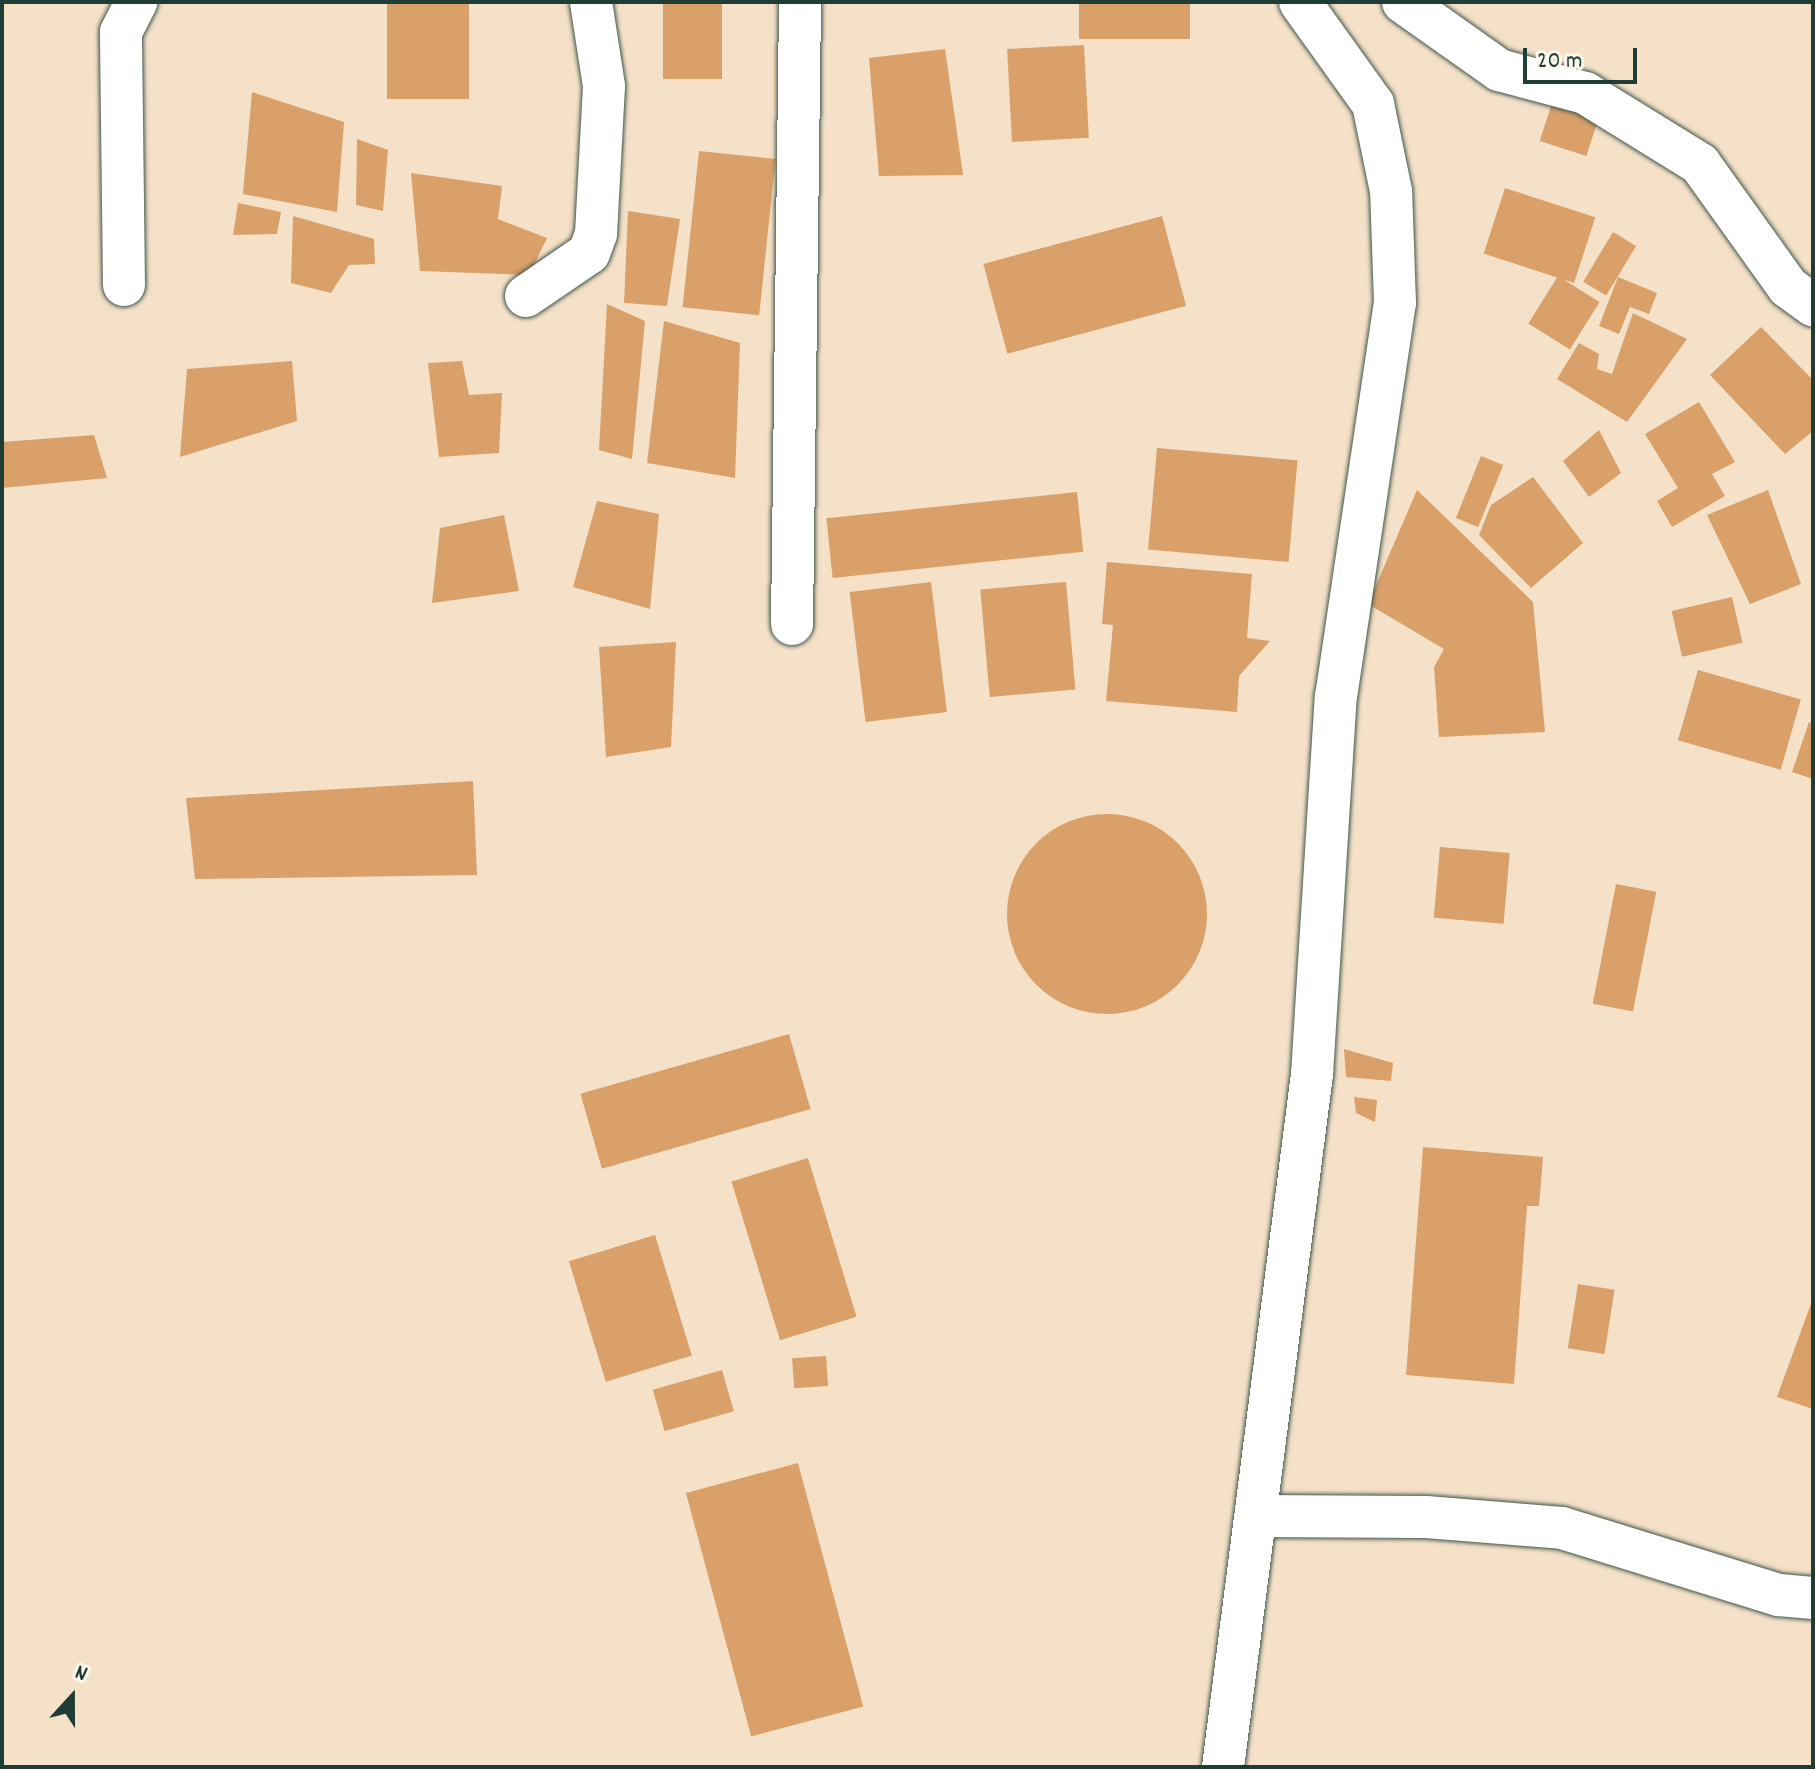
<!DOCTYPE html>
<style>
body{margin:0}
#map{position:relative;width:1815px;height:1769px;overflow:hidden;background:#f5e1c8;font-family:Dekko,sans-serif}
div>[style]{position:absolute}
.building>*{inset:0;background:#d9a069;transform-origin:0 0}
.round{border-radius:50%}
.roads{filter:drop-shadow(0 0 2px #3f564a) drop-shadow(0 0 2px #3f564a)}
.minor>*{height:42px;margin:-21px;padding:0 21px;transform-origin:21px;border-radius:21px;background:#fff}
span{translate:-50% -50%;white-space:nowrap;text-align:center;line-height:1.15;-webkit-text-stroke:6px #fbf7ec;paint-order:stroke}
.frame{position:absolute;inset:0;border:4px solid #1f3d34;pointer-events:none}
.north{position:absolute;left:32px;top:1657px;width:80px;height:80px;-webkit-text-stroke:6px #fbf7ec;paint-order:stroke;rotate:21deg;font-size:22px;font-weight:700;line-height:32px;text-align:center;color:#1f3d34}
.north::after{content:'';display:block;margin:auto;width:28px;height:36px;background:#1f3d34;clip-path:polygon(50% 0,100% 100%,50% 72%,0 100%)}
.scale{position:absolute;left:1523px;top:48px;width:114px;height:36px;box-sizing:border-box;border:4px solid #1f3d34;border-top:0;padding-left:10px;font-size:24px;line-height:28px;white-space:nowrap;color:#1f3d34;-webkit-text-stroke:6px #fbf7ec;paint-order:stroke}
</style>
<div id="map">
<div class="building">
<div style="left:387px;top:2px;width:82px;height:97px"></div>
<div style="left:663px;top:2px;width:59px;height:77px"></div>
<div style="left:1079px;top:2px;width:111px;height:37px"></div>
<div style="left:1084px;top:45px;width:93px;height:77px;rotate:87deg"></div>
<div style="clip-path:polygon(945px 49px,963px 175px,879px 176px,869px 58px)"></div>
<div style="clip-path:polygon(252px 92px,344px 122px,337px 212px,243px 194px)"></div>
<div style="left:1553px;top:100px;width:49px;height:43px;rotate:18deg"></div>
<div style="clip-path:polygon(357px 139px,388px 150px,383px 211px,356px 205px)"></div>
<div style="left:699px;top:151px;width:77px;height:157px;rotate:6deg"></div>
<div style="clip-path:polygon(411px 173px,502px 186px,498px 219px,547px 238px,529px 275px,420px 271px)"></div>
<div style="left:1505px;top:188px;width:95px;height:69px;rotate:18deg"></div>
<div style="clip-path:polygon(238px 203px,281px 212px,277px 234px,233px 235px)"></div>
<div style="clip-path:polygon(628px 211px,680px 219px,667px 306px,624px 303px)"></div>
<div style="clip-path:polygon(293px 216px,374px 239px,375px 264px,349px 265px,331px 293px,291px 283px)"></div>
<div style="left:1162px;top:216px;width:93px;height:185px;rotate:75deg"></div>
<div style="left:1613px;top:232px;width:27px;height:58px;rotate:31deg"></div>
<div style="left:1558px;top:276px;width:49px;height:56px;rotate:32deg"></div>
<div style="clip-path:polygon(1618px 277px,1657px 293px,1649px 314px,1630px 307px,1619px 334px,1599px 326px)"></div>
<div style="clip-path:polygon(607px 304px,645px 321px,632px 459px,599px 450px)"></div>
<div style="clip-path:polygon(1633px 313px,1687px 339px,1627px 422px,1557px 379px,1579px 343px,1599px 354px,1597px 369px,1612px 374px)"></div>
<div style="clip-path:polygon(664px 321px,740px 343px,735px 478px,647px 463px)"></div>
<div style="clip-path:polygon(1761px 327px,1813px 380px,1813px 431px,1785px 454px,1710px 375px)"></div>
<div style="clip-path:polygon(292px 361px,297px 421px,180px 457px,187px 369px)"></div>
<div style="clip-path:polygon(462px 361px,469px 395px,502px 393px,499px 453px,439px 457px,428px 363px)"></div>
<div style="clip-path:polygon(1699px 402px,1735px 462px,1712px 474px,1725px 496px,1672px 527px,1657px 501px,1678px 488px,1645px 434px)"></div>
<div style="clip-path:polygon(1599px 430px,1621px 473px,1589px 497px,1563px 461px)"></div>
<div style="clip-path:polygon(94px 435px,107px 478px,2px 488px,2px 442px)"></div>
<div style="left:1157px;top:448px;width:141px;height:102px;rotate:5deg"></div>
<div style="left:1481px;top:456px;width:24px;height:67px;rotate:22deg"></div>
<div style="clip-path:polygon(1533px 477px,1583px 543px,1531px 588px,1479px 535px,1491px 505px)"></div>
<div style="clip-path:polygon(1417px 490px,1533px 602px,1545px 732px,1439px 737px,1434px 667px,1444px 649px,1368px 604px)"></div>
<div style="clip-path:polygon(1768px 490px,1801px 584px,1750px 604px,1707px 515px)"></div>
<div style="left:1077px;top:492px;width:60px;height:252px;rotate:84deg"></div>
<div style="clip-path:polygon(597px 501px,659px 514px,650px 609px,573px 587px)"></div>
<div style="clip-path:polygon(504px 515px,519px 591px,432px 603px,440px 528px)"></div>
<div style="clip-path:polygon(1107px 562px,1252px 574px,1247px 638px,1270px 641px,1239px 676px,1237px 712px,1106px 701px,1113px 625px,1102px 624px)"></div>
<div style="left:931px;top:582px;width:131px;height:82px;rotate:83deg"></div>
<div style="left:1066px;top:582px;width:108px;height:86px;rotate:85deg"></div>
<div style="left:1732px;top:597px;width:47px;height:62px;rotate:77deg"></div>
<div style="clip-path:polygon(676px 642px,671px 747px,606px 757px,599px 647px)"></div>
<div style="left:1698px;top:670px;width:107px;height:73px;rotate:16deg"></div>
<div style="clip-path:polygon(1809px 722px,1813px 724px,1813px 779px,1792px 772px)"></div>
<div style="clip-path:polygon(473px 781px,477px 875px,195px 879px,186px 798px)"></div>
<div class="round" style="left:1007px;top:814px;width:200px;height:200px"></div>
<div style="left:1440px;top:847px;width:70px;height:71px;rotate:5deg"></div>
<div style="left:1616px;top:884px;width:41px;height:122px;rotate:11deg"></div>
<div style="left:789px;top:1034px;width:78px;height:217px;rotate:74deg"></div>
<div style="clip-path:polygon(1344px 1049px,1393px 1063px,1391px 1081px,1346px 1077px)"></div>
<div style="clip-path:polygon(1354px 1097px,1377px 1100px,1375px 1122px,1356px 1113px)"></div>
<div style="clip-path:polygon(1423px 1147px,1543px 1157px,1539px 1206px,1527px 1206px,1514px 1384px,1406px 1375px)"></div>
<div style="left:808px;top:1158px;width:166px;height:80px;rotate:73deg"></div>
<div style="left:655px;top:1235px;width:126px;height:90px;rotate:73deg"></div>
<div style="left:1578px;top:1284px;width:37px;height:65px;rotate:9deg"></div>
<div style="clip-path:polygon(1813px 1298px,1813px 1409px,1777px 1397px)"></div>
<div style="left:826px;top:1356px;width:30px;height:34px;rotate:86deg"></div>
<div style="left:722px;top:1370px;width:43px;height:72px;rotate:74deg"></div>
<div style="left:798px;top:1463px;width:252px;height:116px;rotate:75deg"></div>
</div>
<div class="roads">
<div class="minor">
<div style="left:1403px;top:2px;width:118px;rotate:35.3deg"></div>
<div style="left:1499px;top:70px;width:89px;rotate:15deg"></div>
<div style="left:1585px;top:93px;width:135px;rotate:31.7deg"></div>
<div style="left:1700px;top:164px;width:151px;rotate:54.4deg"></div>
<div style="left:1788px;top:287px;width:31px;rotate:36deg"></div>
<div style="left:124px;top:285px;width:253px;rotate:-90.7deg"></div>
<div style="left:121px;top:32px;width:34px;rotate:-63deg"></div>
<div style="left:526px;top:296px;width:76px;rotate:-34.3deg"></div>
<div style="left:589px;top:253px;width:20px;rotate:-70deg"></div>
<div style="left:596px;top:234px;width:148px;rotate:-86.9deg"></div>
<div style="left:604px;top:86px;width:85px;rotate:-98.8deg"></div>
<div style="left:792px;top:624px;width:622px;rotate:-89.26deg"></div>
<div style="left:1256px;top:1516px;width:170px;rotate:0.3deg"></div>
<div style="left:1426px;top:1517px;width:136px;rotate:4.6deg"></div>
<div style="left:1562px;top:1528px;width:227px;rotate:17.2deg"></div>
<div style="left:1779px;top:1595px;width:34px;rotate:5deg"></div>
<div style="left:1223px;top:1767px;width:699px;rotate:-82.68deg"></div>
<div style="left:1312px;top:1074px;width:378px;rotate:-86.4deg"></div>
<div style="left:1336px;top:697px;width:398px;rotate:-81.5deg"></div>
<div style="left:1395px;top:303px;width:112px;rotate:-92deg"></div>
<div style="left:1391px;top:191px;width:89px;rotate:-101.7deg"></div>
<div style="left:1373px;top:104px;width:125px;rotate:-125.6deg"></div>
</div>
</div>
<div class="frame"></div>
<div class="north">N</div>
<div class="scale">20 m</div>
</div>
